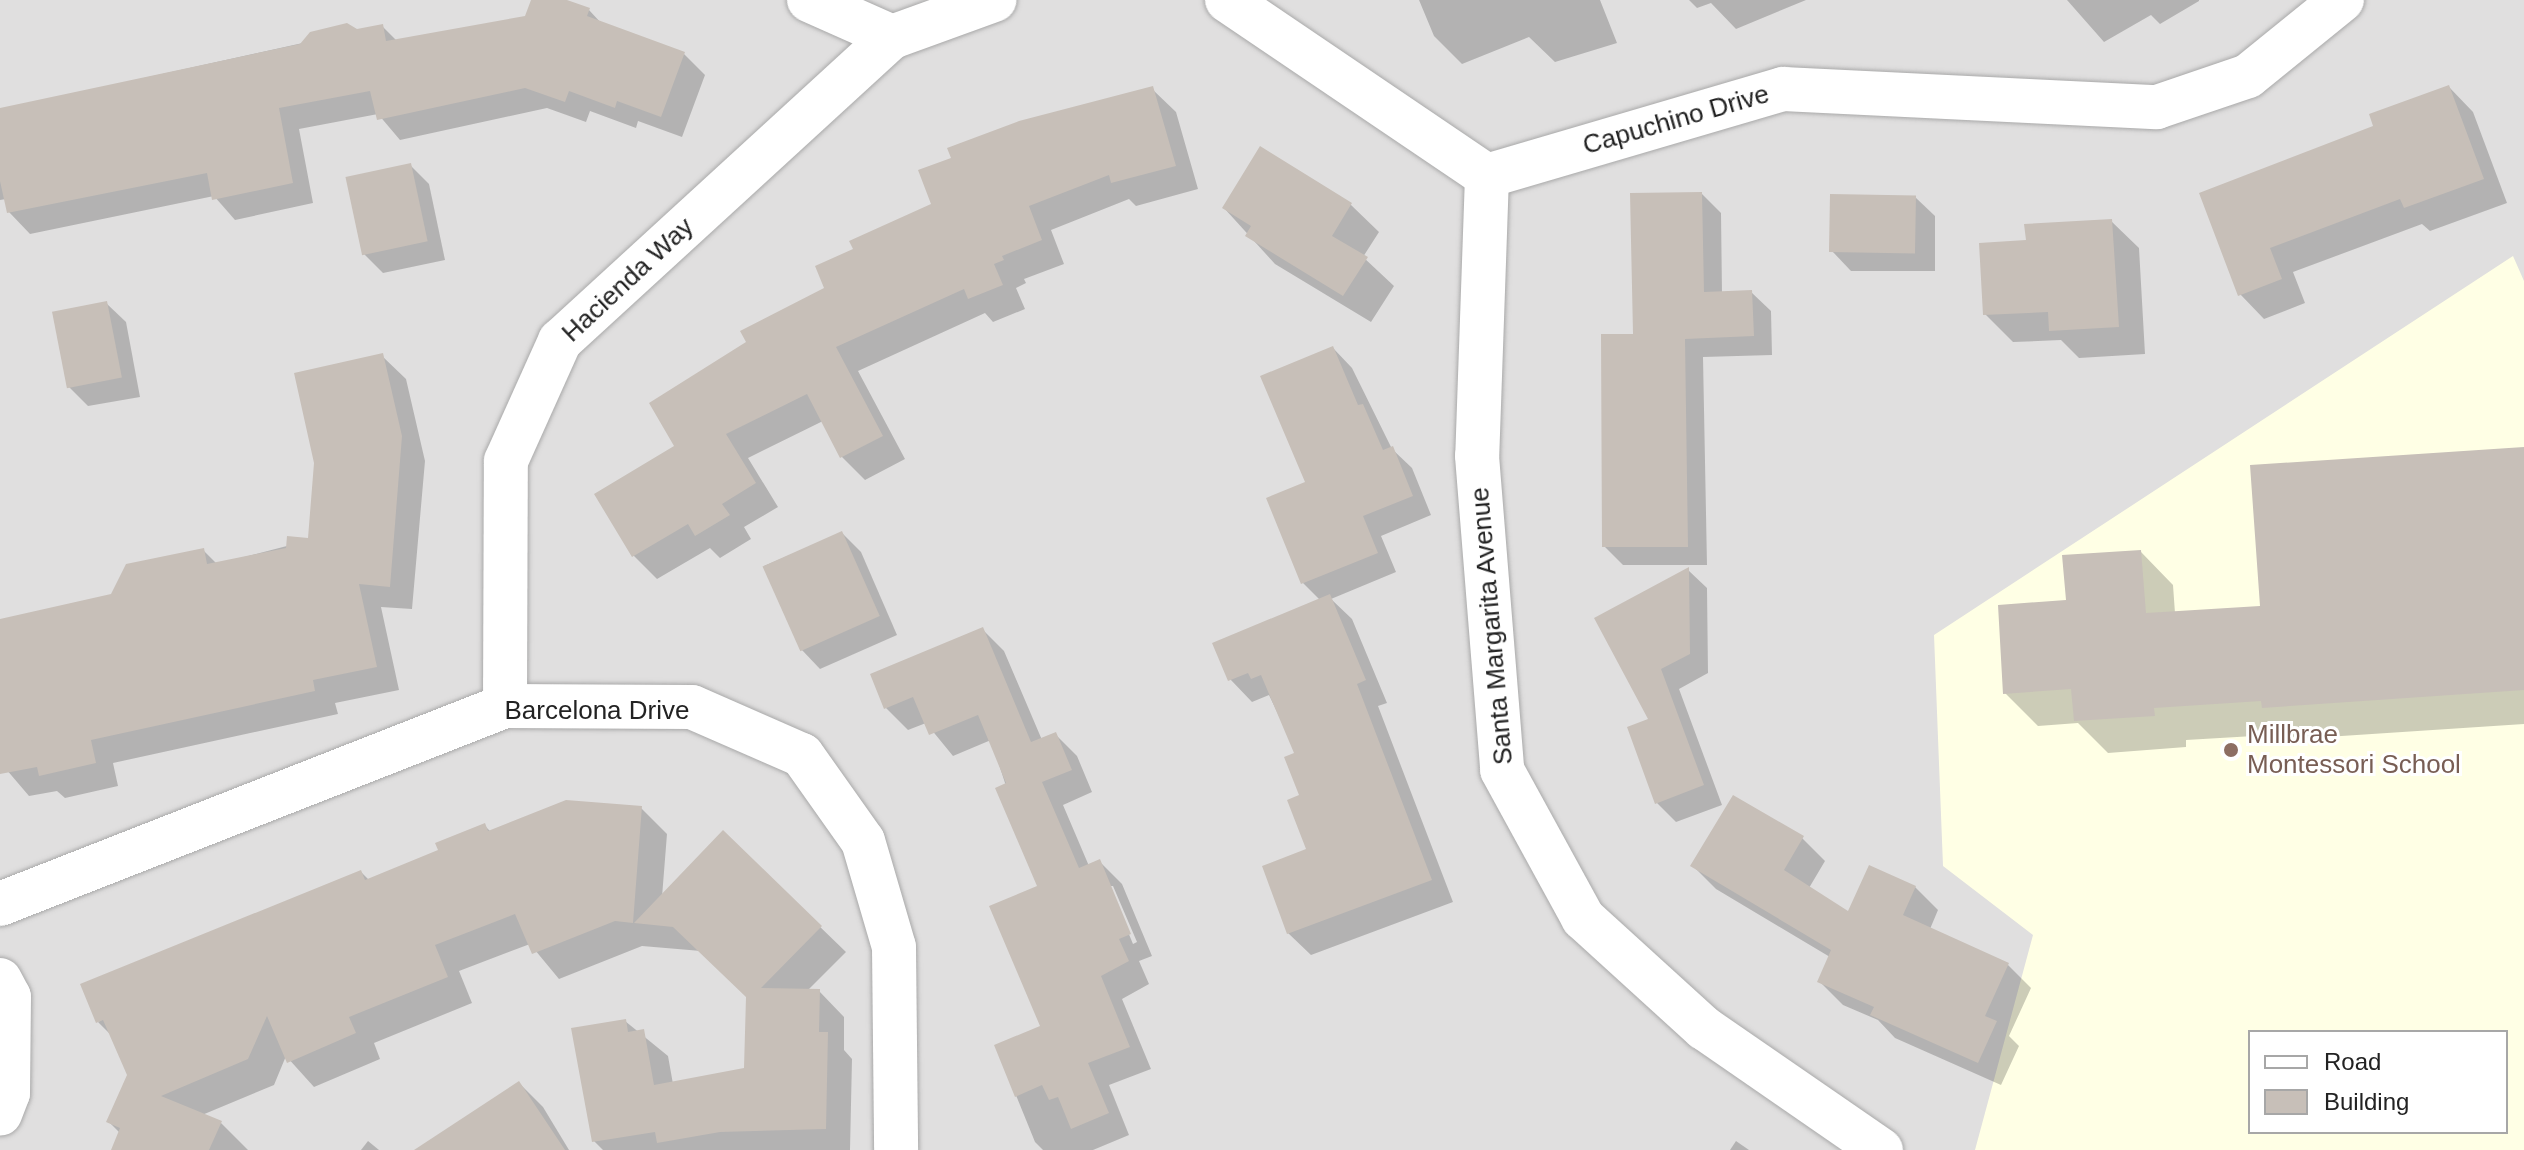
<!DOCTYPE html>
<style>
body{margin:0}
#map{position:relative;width:2524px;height:1150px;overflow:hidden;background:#f2efe9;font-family:Helvetica,sans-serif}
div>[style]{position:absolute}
.residential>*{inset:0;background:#e0dfdf}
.education>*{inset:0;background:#ffffe5}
.shadow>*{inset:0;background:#0003}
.building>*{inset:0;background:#c7bfb8;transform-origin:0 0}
.roads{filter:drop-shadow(0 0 2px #a9a9a9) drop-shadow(0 0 2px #a9a9a9)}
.minor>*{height:44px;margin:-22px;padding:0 22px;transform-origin:22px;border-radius:22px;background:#fff}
.dots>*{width:22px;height:22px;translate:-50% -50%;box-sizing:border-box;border:4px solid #fff;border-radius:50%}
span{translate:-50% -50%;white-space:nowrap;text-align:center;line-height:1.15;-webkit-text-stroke:6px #fff;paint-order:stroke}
.street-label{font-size:26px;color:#222}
.education-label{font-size:26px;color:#785e54}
.left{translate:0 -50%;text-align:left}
.legend{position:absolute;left:2248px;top:1030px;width:260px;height:104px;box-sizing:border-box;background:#fff;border:2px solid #a7a7a7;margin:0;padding:10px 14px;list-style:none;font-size:24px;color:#222}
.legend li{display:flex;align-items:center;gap:16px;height:40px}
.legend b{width:40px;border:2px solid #a7a7a7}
</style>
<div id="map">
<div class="residential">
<div style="clip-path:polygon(evenodd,0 0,2524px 0,2524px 1150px,0 1150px,0 0,2250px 1032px,2506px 1032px,2506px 1132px,2250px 1132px,2250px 1032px)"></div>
</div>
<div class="education">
<div style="clip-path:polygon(evenodd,2513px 256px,2524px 281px,2524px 1150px,1975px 1150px,2033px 935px,1943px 866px,1934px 635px,2513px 256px,2250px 1032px,2506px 1032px,2506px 1132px,2250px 1132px,2250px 1032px)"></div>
</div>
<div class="shadow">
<div style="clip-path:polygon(533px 0,561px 0,589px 10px,602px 24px,684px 54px,705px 75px,682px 137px,638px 121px,636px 128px,590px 111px,586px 122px,547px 108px,400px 140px,378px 114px,299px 129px,313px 203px,235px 220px,214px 196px,30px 234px,9px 212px,6px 199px,0 200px,0 110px,357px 31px,382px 26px,397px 41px,527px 18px)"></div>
<div style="clip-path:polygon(1419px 0,1600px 0,1617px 43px,1555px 62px,1529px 37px,1462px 64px,1434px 36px)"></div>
<div style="clip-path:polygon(1689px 0,1806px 0,1736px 29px,1711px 3px,1697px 8px)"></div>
<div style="clip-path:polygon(2067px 0,2199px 0,2199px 1px,2160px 24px,2151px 15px,2104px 42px)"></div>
<div style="clip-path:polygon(2449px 87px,2473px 112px,2507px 203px,2430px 231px,2422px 224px,2293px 272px,2305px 303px,2264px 319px,2240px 294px,2201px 194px,2376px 127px)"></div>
<div style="clip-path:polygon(1152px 89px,1176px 112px,1198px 189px,1136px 206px,1129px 199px,1051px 230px,1064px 264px,1024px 279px,1026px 283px,1016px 288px,1025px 309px,993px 322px,985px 313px,858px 371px,905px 459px,865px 480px,842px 457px,823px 421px,748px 458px,778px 507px,744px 527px,751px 539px,720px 558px,710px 548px,657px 579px,634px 556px,597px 494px,677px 446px,748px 342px,827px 289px,855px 250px)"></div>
<div style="clip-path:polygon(410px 165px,429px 184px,445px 260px,383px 273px,364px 254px)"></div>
<div style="clip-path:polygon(1702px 194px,1721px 213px,1722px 293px,1751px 292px,1771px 311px,1772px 355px,1703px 357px,1707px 565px,1623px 565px,1604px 546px,1635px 336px)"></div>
<div style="clip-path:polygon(1915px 197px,1935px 216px,1935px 271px,1851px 271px,1832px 251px)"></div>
<div style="clip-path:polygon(1351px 205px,1379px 232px,1363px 257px,1394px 286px,1371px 322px,1275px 264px,1224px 208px)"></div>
<div style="clip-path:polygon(2111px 221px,2139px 248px,2145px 354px,2079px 358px,2061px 340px,2013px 342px,1985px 314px,2028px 242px)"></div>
<div style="clip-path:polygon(106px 303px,126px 322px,140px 397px,88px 406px,69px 387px)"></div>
<div style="clip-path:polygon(1333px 348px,1352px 368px,1392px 449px,1412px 468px,1431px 515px,1381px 536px,1396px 572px,1331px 599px,1352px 619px,1387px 703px,1378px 706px,1453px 902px,1311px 955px,1288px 933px,1309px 850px,1297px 754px,1269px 695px,1252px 702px,1230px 679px,1320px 600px,1303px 583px,1308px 483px)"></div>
<div style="clip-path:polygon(382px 356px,406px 379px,425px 461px,412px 609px,381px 607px,399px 690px,335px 703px,338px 714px,113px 763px,118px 786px,65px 798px,57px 791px,29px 796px,0 762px,0 621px,113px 596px,203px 550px,217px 564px,310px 540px)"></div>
<div style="clip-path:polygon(2524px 449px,2524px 724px,2296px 739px,2290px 734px,2186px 740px,2186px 747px,2108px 753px,2078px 723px,2038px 726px,2005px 693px,2068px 602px,2141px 552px,2173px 585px,2175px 613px,2262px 608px)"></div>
<div style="clip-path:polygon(842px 533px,861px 552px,897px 635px,820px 669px,801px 649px,764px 566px)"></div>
<div style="clip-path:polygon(1688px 570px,1707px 588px,1708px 673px,1679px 689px,1722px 805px,1676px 822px,1657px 803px,1651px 720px,1596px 618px)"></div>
<div style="clip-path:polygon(evenodd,982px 629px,1004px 651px,1042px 740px,1055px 734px,1077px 756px,1092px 792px,1063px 805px,1089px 866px,1100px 862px,1122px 884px,1152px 956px,1139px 961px,1149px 984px,1122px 999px,1151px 1069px,1109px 1085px,1129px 1135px,1093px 1150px,1043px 1150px,1035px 1142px,996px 1046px,1042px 1027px,1039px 887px,991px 740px,953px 756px,926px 723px,908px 730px,886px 708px,982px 629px,1109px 886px,1113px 886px,1137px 942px,1133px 944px,1109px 886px)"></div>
<div style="clip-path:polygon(641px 808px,667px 834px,662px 897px,723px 833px,846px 952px,807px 991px,819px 991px,844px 1017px,844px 1050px,852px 1059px,850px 1150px,603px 1150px,594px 1141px,625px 1021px,668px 1056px,673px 1084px,746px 1070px,748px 997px,701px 951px,642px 946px,559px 979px,530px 944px,459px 971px,472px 1003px,374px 1043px,380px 1059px,314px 1087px,286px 1056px,274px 1085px,202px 1115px,220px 1122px,248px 1150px,113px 1150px,120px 1133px,109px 1122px,129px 1075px,113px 1037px,98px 1022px,361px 872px,369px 880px,441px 851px,484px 825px,491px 832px)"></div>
<div style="clip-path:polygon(1802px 838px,1825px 861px,1809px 888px,1849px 914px,1915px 887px,1938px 910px,1930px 929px,2008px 965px,2031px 988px,2009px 1036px,2019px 1046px,2001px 1085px,1895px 1038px,1878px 1020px,1843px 1005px,1820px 982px,1830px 957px,1716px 889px,1693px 866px)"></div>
<div style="clip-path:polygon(519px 1083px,543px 1107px,569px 1150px,418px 1150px)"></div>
<div style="clip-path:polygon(368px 1141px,379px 1150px,361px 1150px)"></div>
<div style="clip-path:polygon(1736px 1141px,1749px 1150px,1730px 1150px)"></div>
</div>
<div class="building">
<div style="clip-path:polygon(531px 0,567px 0,590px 8px,587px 16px,685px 52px,661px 117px,617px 101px,615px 108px,569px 91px,565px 102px,525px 88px,377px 120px,370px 91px,279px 108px,293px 183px,212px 200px,207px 173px,7px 213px,0 181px,0 108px,300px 44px,310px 32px,347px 23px,357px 29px,383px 24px,386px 41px,525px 16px)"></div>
<div style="clip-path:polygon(2449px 85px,2484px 179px,2404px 208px,2400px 199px,2270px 248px,2282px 279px,2238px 296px,2199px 193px,2373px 126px,2369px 114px)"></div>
<div style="clip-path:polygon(1153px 86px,1176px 166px,1111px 183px,1109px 175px,1029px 206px,1042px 240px,1002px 256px,1004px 260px,994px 264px,1003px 285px,968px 299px,964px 289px,836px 347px,883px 436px,840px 458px,807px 394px,726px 434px,756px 483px,722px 504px,730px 515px,695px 536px,688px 524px,632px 557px,594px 494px,674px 446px,649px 403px,746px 342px,740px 331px,824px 288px,815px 266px,853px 249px,849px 241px,931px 204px,918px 170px,951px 158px,947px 148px,1019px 121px)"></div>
<div style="clip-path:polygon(1260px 146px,1352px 203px,1332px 236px,1368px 257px,1343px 296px,1245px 236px,1251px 226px,1222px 208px)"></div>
<div style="left:411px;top:163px;width:80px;height:67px;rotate:78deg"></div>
<div style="clip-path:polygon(1702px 192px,1704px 292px,1752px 290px,1754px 336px,1685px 339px,1688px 547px,1602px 547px,1601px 334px,1633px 334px,1630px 193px)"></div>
<div style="left:1830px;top:194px;width:86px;height:58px;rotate:1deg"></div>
<div style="clip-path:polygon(2112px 219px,2119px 327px,2049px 331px,2048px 312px,1983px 315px,1979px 243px,2026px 240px,2024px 224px)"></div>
<div style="left:107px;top:301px;width:78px;height:56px;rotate:79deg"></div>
<div style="clip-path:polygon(1333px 346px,1358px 405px,1363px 404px,1383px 450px,1393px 446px,1413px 496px,1363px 516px,1378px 553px,1301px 584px,1266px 498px,1305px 482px,1260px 376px)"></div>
<div style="clip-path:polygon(383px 353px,402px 436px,390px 587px,359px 584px,377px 667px,313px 680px,315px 691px,91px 740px,96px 763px,39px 776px,37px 767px,0 774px,0 619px,111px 594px,126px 564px,204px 548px,207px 564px,286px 548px,287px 536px,308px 538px,314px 463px,294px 373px)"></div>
<div style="clip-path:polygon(2524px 447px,2524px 690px,2262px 708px,2261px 701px,2154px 708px,2155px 716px,2074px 721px,2071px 689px,2003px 694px,1998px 605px,2066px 600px,2062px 555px,2141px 550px,2146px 613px,2260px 606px,2250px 465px)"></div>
<div style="left:842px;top:531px;width:93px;height:87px;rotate:66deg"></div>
<div style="clip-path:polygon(1689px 567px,1690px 654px,1661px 669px,1704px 785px,1655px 804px,1627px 727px,1648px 719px,1594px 618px)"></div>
<div style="clip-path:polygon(1330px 594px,1366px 680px,1357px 684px,1432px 880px,1287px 934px,1262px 866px,1306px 849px,1287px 800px,1299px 795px,1284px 757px,1294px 753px,1261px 675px,1251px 679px,1248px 673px,1228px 681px,1212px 643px)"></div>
<div style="clip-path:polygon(983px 627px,1031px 742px,1056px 732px,1072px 770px,1042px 782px,1079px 868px,1100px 859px,1131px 934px,1119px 939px,1129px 961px,1101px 976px,1130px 1047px,1088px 1063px,1109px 1113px,1071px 1129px,1058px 1097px,1049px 1100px,1042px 1085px,1015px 1097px,994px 1045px,1040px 1026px,989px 906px,1037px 886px,995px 788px,1006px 783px,978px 715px,929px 735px,913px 697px,884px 709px,870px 674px)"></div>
<div style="clip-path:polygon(1733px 795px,1804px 836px,1784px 870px,1848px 911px,1869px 865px,1916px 886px,1903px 915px,2009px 963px,1985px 1016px,1997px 1021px,1978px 1063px,1870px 1015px,1874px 1007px,1817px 982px,1831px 950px,1690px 866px)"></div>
<div style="clip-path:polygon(566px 800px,642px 806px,633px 923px,615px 921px,532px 954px,515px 914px,435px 945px,448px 977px,349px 1017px,356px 1033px,287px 1063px,267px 1016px,248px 1059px,161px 1096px,222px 1121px,209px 1150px,111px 1150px,120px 1128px,106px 1122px,127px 1075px,103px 1020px,96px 1023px,80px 984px,361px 870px,365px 880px,438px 850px,435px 843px,485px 823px,488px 831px)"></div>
<div style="clip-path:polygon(723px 830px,822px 926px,761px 988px,820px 989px,819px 1032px,828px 1032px,826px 1129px,720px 1132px,657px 1143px,655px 1132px,592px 1142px,571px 1028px,626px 1019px,628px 1032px,644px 1029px,654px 1085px,744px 1068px,746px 997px,673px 927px,634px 923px)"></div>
<div style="clip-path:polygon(519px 1081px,565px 1150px,414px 1150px)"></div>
</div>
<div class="roads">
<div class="minor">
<div style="left:809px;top:0;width:91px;rotate:24deg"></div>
<div style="left:1227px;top:0;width:314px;rotate:34.1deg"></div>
<div style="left:1487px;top:176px;width:309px;rotate:-16.4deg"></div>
<div style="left:1783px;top:89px;width:374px;rotate:2.8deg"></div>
<div style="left:2157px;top:107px;width:96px;rotate:-18.8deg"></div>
<div style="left:2248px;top:76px;width:121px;rotate:-39deg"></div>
<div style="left:1487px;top:176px;width:280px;rotate:92deg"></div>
<div style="left:1477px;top:456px;width:315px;rotate:85.4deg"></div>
<div style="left:1502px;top:770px;width:169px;rotate:61.3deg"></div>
<div style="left:1583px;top:918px;width:164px;rotate:42.3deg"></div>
<div style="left:1704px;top:1028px;width:215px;rotate:34.6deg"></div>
<div style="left:505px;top:706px;width:245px;rotate:-89.8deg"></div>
<div style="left:506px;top:461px;width:132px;rotate:-65.8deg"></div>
<div style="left:560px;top:341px;width:450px;rotate:-42.5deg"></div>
<div style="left:892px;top:37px;width:109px;rotate:-19.9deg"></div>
<div style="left:0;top:904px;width:542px;rotate:-21.41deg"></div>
<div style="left:505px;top:706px;width:187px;rotate:0.3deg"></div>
<div style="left:692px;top:707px;width:120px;rotate:23.6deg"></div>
<div style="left:802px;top:755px;width:105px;rotate:54.7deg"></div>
<div style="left:863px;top:841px;width:110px;rotate:73.7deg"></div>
<div style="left:894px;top:947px;width:203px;rotate:89.4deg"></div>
<div style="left:0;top:980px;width:19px;rotate:62deg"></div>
<div style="left:9px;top:997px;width:96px;rotate:90.6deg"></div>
<div style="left:8px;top:1093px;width:22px;rotate:111deg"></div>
</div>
</div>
<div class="dots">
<div style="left:2231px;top:750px;background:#8d6e63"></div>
</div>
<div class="street-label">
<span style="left:1676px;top:120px;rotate:-16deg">Capuchino Drive</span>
<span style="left:628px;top:280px;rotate:-43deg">Hacienda Way</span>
<span style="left:1492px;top:626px;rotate:-95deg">Santa Margarita Avenue</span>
<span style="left:597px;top:711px">Barcelona Drive</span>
</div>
<div class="education-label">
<span class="left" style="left:2247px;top:750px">Millbrae<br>Montessori School</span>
</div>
<ul class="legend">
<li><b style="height:10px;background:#fff"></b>Road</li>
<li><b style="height:22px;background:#c7bfb8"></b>Building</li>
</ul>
</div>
